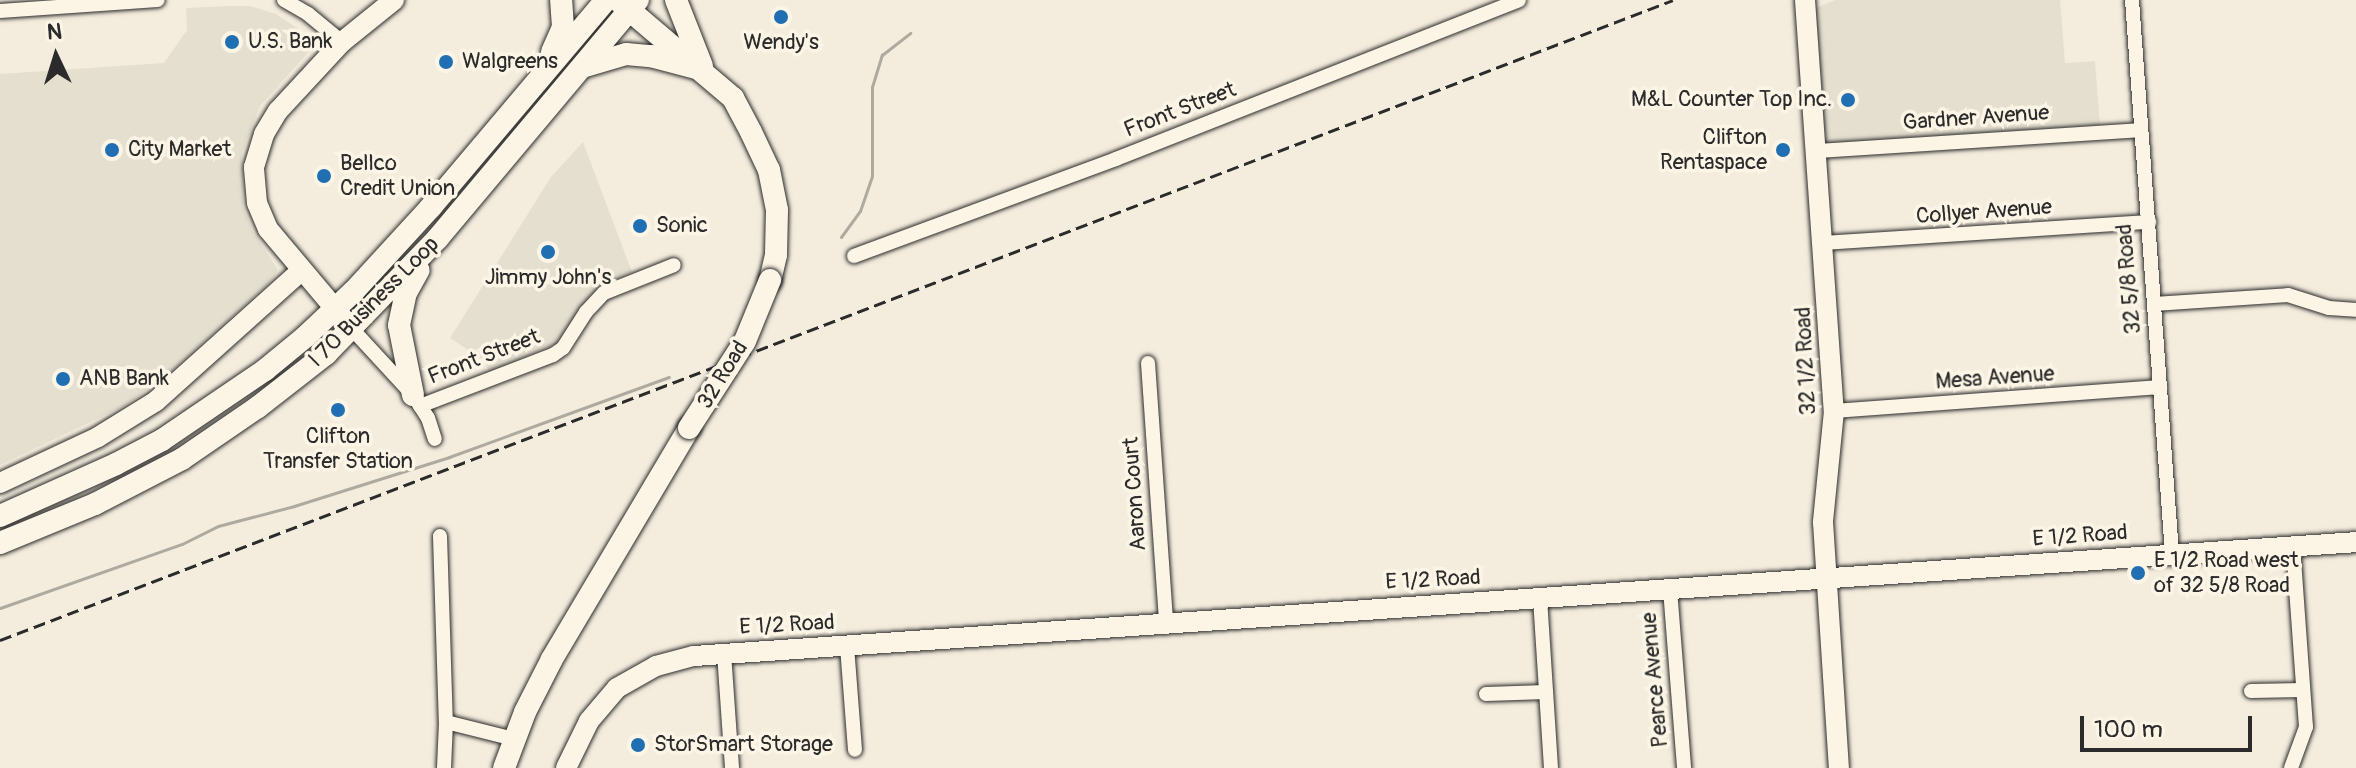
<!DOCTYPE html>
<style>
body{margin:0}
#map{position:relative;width:2356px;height:768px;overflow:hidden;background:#f4edde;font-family:Pangolin,sans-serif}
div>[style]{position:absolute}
.built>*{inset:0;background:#e5dfd0}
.stream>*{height:3px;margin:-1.5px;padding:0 1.5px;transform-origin:1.5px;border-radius:1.5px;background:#afaaa0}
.roads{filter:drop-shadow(0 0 2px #2b2b2b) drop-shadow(0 0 2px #2b2b2b)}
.street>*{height:14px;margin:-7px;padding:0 7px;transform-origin:7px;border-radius:7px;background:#fcf5e5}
.secondary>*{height:20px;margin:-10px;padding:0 10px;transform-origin:10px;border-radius:10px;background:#fcf5e5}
.primary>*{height:22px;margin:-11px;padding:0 11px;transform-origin:11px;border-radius:11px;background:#fcf5e5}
.rail>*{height:3px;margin-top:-1.5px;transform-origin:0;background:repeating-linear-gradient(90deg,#2b2b2b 0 12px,transparent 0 18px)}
.bridges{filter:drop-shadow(0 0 2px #2b2b2b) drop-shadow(0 0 2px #2b2b2b)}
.primary-bridge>*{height:22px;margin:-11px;padding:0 11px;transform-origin:11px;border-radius:11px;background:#fcf5e5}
.dots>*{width:22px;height:22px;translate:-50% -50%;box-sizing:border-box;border:4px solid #fcf5e5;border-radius:50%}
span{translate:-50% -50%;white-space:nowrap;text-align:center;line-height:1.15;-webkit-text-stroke:7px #fcf5e5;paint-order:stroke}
.poi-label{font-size:22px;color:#2b2b2b}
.left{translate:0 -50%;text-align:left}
.right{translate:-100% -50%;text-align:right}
.street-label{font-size:22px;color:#2b2b2b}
.north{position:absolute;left:16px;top:16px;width:80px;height:80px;-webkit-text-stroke:6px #fcf5e5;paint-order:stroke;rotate:356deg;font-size:22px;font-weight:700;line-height:32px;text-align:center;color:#2b2b2b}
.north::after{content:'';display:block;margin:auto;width:28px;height:36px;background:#2b2b2b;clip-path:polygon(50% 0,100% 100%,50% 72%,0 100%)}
.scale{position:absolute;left:2080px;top:716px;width:172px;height:36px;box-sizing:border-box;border:4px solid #2b2b2b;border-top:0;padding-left:10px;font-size:24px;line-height:28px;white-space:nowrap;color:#2b2b2b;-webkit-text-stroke:6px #fcf5e5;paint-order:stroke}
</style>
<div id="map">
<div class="built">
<div style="clip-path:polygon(1835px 0,2060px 0,2065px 63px,2095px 61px,2100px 125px,1822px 144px,1812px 10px)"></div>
<div style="clip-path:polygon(228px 6px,250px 6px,276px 14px,297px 28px,314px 46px,260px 106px,242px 153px,243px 207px,253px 232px,278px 270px,269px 283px,168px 374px,126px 405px,0 465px,0 74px,164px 63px,187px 30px,186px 8px)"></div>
<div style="clip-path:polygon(583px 142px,632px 272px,606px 283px,588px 299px,558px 343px,489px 372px,485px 361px,450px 338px,551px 177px)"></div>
</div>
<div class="stream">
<div style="left:841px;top:237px;width:32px;rotate:-54deg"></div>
<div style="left:860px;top:211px;width:37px;rotate:-71deg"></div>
<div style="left:872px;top:176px;width:89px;rotate:-90deg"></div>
<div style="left:872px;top:87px;width:34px;rotate:-73deg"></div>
<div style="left:882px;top:55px;width:36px;rotate:-38deg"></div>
<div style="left:0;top:608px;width:193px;rotate:-19.4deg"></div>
<div style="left:182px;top:544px;width:40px;rotate:-26.6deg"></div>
<div style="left:218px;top:526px;width:79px;rotate:-14.7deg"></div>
<div style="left:294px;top:506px;width:163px;rotate:-17.5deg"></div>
<div style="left:449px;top:457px;width:234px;rotate:-20deg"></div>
</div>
<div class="roads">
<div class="street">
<div style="left:284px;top:0;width:28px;rotate:30deg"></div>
<div style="left:308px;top:14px;width:44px;rotate:39.5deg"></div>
<div style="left:2132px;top:0;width:555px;rotate:85.87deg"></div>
<div style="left:0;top:11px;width:158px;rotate:-4deg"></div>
<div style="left:1817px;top:151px;width:323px;rotate:-3.7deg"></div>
<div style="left:1822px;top:243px;width:328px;rotate:-3.7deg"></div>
<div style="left:854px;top:256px;width:279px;rotate:-20.3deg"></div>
<div style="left:1116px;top:159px;width:433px;rotate:-21.5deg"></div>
<div style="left:2154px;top:304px;width:134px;rotate:-3.8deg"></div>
<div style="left:2288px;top:295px;width:43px;rotate:17.6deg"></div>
<div style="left:2329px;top:308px;width:27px;rotate:4deg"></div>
<div style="left:353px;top:330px;width:88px;rotate:47.3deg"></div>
<div style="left:413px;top:395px;width:27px;rotate:57deg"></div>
<div style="left:428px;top:418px;width:22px;rotate:72deg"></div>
<div style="left:1148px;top:363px;width:260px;rotate:86deg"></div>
<div style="left:420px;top:406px;width:142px;rotate:-21deg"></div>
<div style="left:553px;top:355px;width:12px;rotate:-35deg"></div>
<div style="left:563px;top:348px;width:43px;rotate:-57.4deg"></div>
<div style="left:586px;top:312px;width:26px;rotate:-47deg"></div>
<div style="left:604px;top:293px;width:75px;rotate:-21.8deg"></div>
<div style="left:1834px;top:411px;width:327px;rotate:-4.2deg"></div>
<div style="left:440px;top:536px;width:186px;rotate:88.2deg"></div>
<div style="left:446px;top:722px;width:46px;rotate:92.5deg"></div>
<div style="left:1670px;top:589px;width:180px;rotate:85.5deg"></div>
<div style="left:1540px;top:598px;width:170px;rotate:86.3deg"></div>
<div style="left:847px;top:646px;width:104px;rotate:85.6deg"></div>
<div style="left:724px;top:653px;width:115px;rotate:86deg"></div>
<div style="left:2251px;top:691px;width:52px;rotate:-1.1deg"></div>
<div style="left:1486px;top:694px;width:60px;rotate:-1.9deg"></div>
<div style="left:446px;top:722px;width:70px;rotate:14deg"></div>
<div style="left:2291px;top:768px;width:44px;rotate:-69.9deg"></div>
<div style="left:2306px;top:727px;width:180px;rotate:-94.1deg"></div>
</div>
<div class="secondary">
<div style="left:1805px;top:0;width:412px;rotate:86deg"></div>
<div style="left:1834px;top:411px;width:112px;rotate:95.7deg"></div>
<div style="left:1823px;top:522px;width:247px;rotate:86.3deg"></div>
<div style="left:353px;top:330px;width:132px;rotate:-130.1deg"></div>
<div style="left:268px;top:229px;width:28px;rotate:-113deg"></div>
<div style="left:257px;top:203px;width:36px;rotate:-95deg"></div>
<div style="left:254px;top:167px;width:34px;rotate:-73deg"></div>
<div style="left:264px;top:134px;width:27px;rotate:-59deg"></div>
<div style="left:278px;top:111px;width:94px;rotate:-47.2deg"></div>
<div style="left:342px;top:42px;width:67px;rotate:-38.9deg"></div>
<div style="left:0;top:483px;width:108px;rotate:-25.1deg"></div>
<div style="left:98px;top:437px;width:68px;rotate:-31.8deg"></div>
<div style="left:156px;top:401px;width:195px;rotate:-41.9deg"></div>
<div style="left:566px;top:768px;width:52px;rotate:-63.9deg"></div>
<div style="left:589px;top:721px;width:43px;rotate:-49.7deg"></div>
<div style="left:617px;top:688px;width:45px;rotate:-29.4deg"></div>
<div style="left:656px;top:666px;width:39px;rotate:-15deg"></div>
<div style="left:694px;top:656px;width:1666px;rotate:-3.92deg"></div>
</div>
<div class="primary">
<div style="left:676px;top:0;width:71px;rotate:68.5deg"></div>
<div style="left:621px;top:3px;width:147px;rotate:40.3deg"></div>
<div style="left:733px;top:98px;width:38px;rotate:62deg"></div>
<div style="left:751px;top:132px;width:42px;rotate:64.7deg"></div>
<div style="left:769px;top:170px;width:41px;rotate:78.7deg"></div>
<div style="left:777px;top:210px;width:45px;rotate:91.3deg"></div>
<div style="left:776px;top:255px;width:26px;rotate:103deg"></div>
<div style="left:552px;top:52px;width:27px;rotate:-66deg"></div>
<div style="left:563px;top:27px;width:27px;rotate:-94deg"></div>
<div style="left:582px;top:67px;width:46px;rotate:-16.5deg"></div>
<div style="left:626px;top:54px;width:25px;rotate:5deg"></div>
<div style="left:651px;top:56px;width:47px;rotate:14.9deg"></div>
<div style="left:413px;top:395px;width:71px;rotate:-101.3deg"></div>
<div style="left:399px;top:325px;width:33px;rotate:-78deg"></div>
<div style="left:406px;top:293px;width:26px;rotate:-61deg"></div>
<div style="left:0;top:516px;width:127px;rotate:-24.1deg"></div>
<div style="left:116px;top:464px;width:52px;rotate:-27.6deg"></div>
<div style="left:162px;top:440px;width:125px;rotate:-34.2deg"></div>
<div style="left:265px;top:370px;width:52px;rotate:-39.5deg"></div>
<div style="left:305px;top:337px;width:67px;rotate:-43.2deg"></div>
<div style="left:354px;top:291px;width:114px;rotate:-47.5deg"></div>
<div style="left:431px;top:207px;width:271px;rotate:-49.8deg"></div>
<div style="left:0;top:543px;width:103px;rotate:-22.3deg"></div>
<div style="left:95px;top:504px;width:98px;rotate:-27.3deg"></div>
<div style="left:182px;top:459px;width:92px;rotate:-34.4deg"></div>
<div style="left:258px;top:407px;width:86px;rotate:-37.9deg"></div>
<div style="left:326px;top:354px;width:161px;rotate:-46deg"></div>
<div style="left:438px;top:238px;width:311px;rotate:-50deg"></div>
<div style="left:504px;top:768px;width:60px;rotate:-69.4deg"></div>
<div style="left:525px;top:712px;width:59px;rotate:-63deg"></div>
<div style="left:552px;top:659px;width:269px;rotate:-59.3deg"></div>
</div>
</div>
<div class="rail">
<div style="left:0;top:640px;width:1791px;rotate:-20.93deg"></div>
</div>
<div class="bridges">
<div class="primary-bridge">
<div style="left:689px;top:428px;width:103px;rotate:-57.2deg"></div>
<div style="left:745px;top:341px;width:66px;rotate:-67.7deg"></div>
</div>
</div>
<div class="dots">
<div style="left:781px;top:17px;background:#1f6fb2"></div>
<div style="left:232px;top:42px;background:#1f6fb2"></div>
<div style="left:446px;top:62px;background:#1f6fb2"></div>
<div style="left:1848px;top:100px;background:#1f6fb2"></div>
<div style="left:112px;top:150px;background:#1f6fb2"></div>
<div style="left:1783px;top:150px;background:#1f6fb2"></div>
<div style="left:324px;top:176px;background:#1f6fb2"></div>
<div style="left:640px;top:226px;background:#1f6fb2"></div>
<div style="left:548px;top:252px;background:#1f6fb2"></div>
<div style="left:63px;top:379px;background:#1f6fb2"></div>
<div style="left:338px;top:410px;background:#1f6fb2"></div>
<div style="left:2138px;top:573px;background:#1f6fb2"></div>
<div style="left:638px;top:745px;background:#1f6fb2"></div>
</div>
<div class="poi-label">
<span class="left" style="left:248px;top:42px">U.S. Bank</span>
<span style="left:781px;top:43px">Wendy's</span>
<span class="left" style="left:462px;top:62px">Walgreens</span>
<span class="right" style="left:1832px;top:100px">M&amp;L Counter Top Inc.</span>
<span class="right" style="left:1767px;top:150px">Clifton<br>Rentaspace</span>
<span class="left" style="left:128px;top:150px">City Market</span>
<span class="left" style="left:340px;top:176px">Bellco<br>Credit Union</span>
<span class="left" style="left:656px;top:226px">Sonic</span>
<span style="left:548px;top:278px">Jimmy John's</span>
<span class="left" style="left:79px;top:379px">ANB Bank</span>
<span style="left:338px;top:449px">Clifton<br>Transfer Station</span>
<span class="left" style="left:2154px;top:573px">E 1/2 Road west<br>of 32 5/8 Road</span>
<span class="left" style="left:654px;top:745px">StorSmart Storage</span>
</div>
<div class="street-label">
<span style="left:1180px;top:110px;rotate:-21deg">Front Street</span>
<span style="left:1976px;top:118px;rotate:-4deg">Gardner Avenue</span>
<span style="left:1984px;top:212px;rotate:-4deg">Collyer Avenue</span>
<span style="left:2129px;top:279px;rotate:-95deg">32 5/8 Road</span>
<span style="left:374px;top:302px;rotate:-45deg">I 70 Business Loop</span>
<span style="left:484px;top:357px;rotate:-21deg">Front Street</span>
<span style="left:1806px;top:361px;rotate:-93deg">32 1/2 Road</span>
<span style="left:723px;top:375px;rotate:-58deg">32 Road</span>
<span style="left:1995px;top:378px;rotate:-4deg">Mesa Avenue</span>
<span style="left:1135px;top:494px;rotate:-94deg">Aaron Court</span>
<span style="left:2080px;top:536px;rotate:-4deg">E 1/2 Road</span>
<span style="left:1433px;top:580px;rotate:-3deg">E 1/2 Road</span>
<span style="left:787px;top:625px;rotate:-3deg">E 1/2 Road</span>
<span style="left:1655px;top:680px;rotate:-95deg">Pearce Avenue</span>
</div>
<div class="north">N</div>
<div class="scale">100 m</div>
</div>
